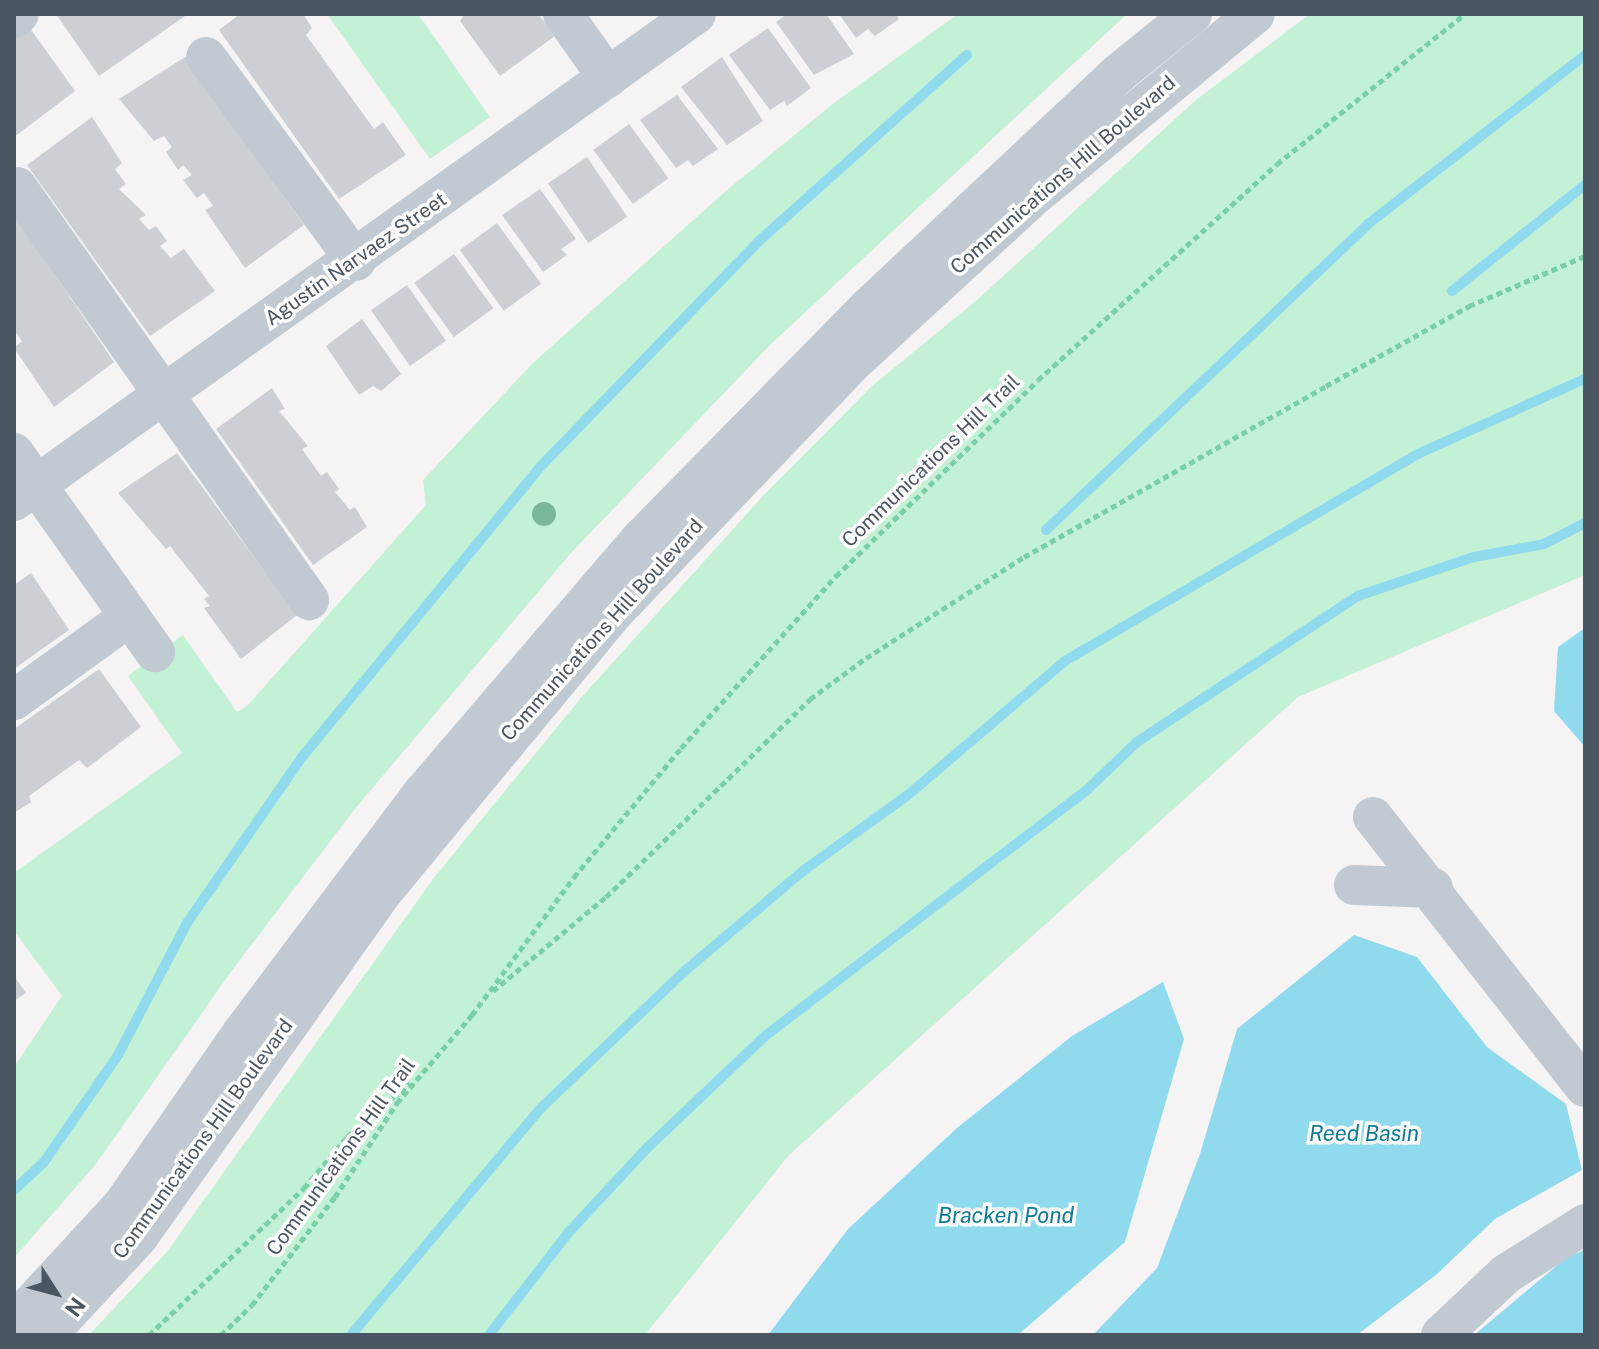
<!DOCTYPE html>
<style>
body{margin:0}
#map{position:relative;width:1599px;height:1349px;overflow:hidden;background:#f5f3f3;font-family:"Public Sans",sans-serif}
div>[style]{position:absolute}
.green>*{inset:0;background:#c3f1d5}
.water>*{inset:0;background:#90daee}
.stream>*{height:10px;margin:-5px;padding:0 5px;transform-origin:5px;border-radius:5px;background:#90daee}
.building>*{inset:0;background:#cdcfd5;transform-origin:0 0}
.path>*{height:5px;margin-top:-2.5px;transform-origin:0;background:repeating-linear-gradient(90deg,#7ad0a6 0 6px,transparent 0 10px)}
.minor>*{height:40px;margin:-20px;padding:0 20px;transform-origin:20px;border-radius:20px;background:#c1cad2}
.trees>*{width:24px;height:24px;margin:-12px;border-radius:50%;background:#7bb799}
span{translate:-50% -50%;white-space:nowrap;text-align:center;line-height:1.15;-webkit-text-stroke:7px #fff;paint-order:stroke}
.street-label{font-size:20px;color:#4a5661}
.water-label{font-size:22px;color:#0c7c9b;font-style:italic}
.frame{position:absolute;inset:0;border:16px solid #4a5661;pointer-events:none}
.north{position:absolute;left:16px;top:1253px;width:80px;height:80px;-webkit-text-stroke:6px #fff;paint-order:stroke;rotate:126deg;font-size:22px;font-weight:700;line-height:32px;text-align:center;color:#4a5661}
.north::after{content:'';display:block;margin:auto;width:28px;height:36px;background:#4a5661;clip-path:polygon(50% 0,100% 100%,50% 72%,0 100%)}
</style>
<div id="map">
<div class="green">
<div style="clip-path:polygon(327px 14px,418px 14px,490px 117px,430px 159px)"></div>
<div style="clip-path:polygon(958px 14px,1127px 14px,771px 344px,571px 553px,354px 810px,230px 973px,96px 1164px,14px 1258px,14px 1067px,62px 996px,14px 931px,14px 873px,182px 753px,128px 676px,183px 635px,237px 712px,247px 706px,426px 505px,423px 480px,533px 363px,727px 190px,834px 103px)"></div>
<div style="clip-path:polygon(1310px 14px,1585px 14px,1585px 575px,1298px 697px,789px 1155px,645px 1335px,89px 1335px,166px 1253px,433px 879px,580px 699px,762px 497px,872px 386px,977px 300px,1196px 100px)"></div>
</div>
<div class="water">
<div style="clip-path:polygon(1585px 628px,1585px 747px,1554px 711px,1558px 647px)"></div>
<div style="clip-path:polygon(1354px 935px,1417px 957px,1487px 1047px,1566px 1104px,1582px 1170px,1495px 1219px,1437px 1274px,1357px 1335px,1093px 1335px,1157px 1268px,1200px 1154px,1237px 1029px)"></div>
<div style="clip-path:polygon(1163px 982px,1184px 1039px,1125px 1242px,1018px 1335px,768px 1335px,848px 1229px,957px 1128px,1072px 1036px)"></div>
<div style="clip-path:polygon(1585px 1250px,1585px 1335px,1474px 1335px,1567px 1257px)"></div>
</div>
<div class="stream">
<div style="left:1452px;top:291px;width:170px;rotate:-38.6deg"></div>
<div style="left:1046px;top:530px;width:444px;rotate:-43.5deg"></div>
<div style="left:1368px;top:224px;width:275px;rotate:-37.9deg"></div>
<div style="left:14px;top:1190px;width:41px;rotate:-43deg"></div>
<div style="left:44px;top:1162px;width:130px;rotate:-55.3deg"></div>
<div style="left:118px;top:1055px;width:149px;rotate:-62.4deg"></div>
<div style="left:187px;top:923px;width:202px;rotate:-55.3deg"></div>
<div style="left:302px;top:757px;width:378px;rotate:-50.6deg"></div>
<div style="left:542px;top:465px;width:312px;rotate:-45.9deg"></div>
<div style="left:759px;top:241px;width:279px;rotate:-41.8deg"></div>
<div style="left:351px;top:1335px;width:296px;rotate:-50.1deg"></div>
<div style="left:541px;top:1108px;width:202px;rotate:-43.6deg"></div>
<div style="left:687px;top:969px;width:153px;rotate:-40.2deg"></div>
<div style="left:804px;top:870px;width:128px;rotate:-35.8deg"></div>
<div style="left:908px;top:795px;width:206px;rotate:-40.5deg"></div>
<div style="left:1065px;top:661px;width:411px;rotate:-30.4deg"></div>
<div style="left:1420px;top:453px;width:181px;rotate:-24.2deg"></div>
<div style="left:489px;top:1335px;width:129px;rotate:-52.2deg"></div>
<div style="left:568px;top:1233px;width:115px;rotate:-47.1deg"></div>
<div style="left:646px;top:1149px;width:164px;rotate:-43.5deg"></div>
<div style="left:765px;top:1036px;width:408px;rotate:-37.4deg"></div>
<div style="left:1089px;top:788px;width:66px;rotate:-43.8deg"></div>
<div style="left:1137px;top:742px;width:265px;rotate:-33.5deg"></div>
<div style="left:1358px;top:596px;width:122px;rotate:-18.6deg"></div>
<div style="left:1474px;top:557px;width:71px;rotate:-10.5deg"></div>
<div style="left:1544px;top:544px;width:46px;rotate:-27.1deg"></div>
</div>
<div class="building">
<div style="clip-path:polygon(56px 14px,188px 14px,99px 76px)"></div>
<div style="clip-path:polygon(240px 14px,303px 14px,312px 28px,306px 35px,374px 129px,383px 122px,406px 155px,339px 199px,219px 30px)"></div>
<div style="clip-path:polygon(465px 14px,538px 14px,555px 36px,500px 76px,460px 21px)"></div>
<div style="clip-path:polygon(787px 14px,826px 14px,854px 54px,814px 75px,776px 22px)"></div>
<div style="clip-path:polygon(839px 14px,896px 14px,899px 19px,875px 36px,868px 29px,856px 38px)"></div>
<div style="clip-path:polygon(27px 24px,75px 91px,14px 137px,14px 34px)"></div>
<div style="clip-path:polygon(768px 28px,811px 88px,787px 106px,784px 101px,770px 110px,729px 55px)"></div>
<div style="clip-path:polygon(185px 57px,304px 225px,245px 268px,205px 210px,213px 206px,204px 193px,197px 198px,183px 180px,192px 175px,183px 165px,178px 170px,166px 152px,172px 147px,164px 136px,154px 141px,119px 99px)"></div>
<div style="clip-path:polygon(722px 57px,763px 121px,727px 145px,681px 87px)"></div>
<div style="clip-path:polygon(677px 95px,718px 149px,693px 166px,688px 160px,676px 168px,640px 120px)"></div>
<div style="clip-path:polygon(92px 117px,122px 163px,115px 169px,126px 184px,119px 189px,146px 215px,139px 219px,149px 230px,156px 226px,167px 241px,160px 246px,171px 258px,184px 249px,215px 291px,150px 336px,27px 165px)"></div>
<div style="left:629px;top:124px;width:67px;height:44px;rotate:54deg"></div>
<div style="left:587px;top:157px;width:72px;height:47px;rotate:56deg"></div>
<div style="clip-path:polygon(540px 189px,576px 239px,561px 249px,567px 255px,543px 272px,502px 215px)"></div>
<div style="clip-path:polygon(14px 215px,114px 362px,54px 407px,14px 348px,22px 341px,14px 330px)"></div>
<div style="left:497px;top:223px;width:75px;height:46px;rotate:54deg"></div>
<div style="left:454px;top:254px;width:67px;height:49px;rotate:54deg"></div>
<div style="left:407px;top:285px;width:68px;height:44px;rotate:55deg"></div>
<div style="clip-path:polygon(362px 319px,401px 374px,381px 391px,373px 386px,359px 395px,326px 346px)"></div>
<div style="clip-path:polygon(272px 388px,285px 409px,279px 411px,308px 446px,302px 449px,321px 476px,327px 472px,339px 489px,335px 492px,350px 510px,355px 507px,367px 527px,313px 565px,216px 429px)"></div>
<div style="clip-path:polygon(177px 453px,297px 615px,241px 659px,204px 608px,210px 606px,204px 599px,209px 596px,170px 546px,166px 549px,118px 493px)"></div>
<div style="clip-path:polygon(31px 573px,69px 630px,14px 669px,14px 585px)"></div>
<div style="clip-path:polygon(99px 669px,141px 727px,87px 768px,79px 760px,29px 796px,31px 802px,14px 813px,14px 729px)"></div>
<div style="clip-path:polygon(14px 976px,26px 993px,14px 1001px)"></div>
</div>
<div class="path">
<div style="left:493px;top:991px;width:147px;rotate:-39.8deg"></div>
<div style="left:606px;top:897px;width:284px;rotate:-44.1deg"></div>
<div style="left:810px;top:699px;width:69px;rotate:-36.2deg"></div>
<div style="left:866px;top:658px;width:188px;rotate:-32.6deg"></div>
<div style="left:1024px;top:557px;width:347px;rotate:-29.5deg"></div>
<div style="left:1326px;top:386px;width:164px;rotate:-29.2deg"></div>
<div style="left:1469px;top:306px;width:126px;rotate:-23.3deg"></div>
<div style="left:149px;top:1335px;width:214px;rotate:-43.5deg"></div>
<div style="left:304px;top:1188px;width:67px;rotate:-49.9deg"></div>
<div style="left:347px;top:1137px;width:83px;rotate:-40.6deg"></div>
<div style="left:221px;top:1335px;width:43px;rotate:-44.1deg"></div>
<div style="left:252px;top:1305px;width:136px;rotate:-52.5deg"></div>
<div style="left:335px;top:1197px;width:113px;rotate:-56.6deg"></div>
<div style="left:397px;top:1103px;width:116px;rotate:-49.6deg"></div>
<div style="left:472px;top:1015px;width:172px;rotate:-53.5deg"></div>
<div style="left:574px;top:877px;width:168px;rotate:-50.3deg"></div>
<div style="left:681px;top:748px;width:232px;rotate:-48deg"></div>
<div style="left:836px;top:576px;width:281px;rotate:-44.1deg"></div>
<div style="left:1038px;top:380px;width:322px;rotate:-42.1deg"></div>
<div style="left:1277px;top:164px;width:241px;rotate:-38.6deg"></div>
</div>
<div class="minor">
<div style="left:563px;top:14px;width:78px;rotate:54.9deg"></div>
<div style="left:14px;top:18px;width:6px;rotate:-39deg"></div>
<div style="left:206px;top:57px;width:253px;rotate:53.7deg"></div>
<div style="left:17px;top:187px;width:506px;rotate:54.74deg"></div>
<div style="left:14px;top:453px;width:244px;rotate:54.7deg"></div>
<div style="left:14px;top:501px;width:838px;rotate:-35.53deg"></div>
<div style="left:14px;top:700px;width:143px;rotate:-35.9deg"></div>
<div style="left:1373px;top:817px;width:343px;rotate:51.9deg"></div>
<div style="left:1354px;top:885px;width:79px;rotate:2.2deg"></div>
<div style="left:14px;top:1323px;width:161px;rotate:-47.3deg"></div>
<div style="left:123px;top:1205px;width:209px;rotate:-55.3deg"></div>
<div style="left:242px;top:1033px;width:301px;rotate:-53deg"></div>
<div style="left:423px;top:793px;width:335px;rotate:-49.4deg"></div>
<div style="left:641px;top:539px;width:325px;rotate:-45.5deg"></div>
<div style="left:869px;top:307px;width:342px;rotate:-43.1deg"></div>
<div style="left:1119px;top:73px;width:94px;rotate:-38.9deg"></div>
<div style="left:47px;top:1335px;width:134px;rotate:-47.1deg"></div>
<div style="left:138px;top:1237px;width:425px;rotate:-54.7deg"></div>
<div style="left:384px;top:890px;width:364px;rotate:-50.4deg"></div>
<div style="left:616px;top:610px;width:343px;rotate:-46.3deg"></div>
<div style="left:853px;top:362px;width:248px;rotate:-42.6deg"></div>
<div style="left:1036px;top:194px;width:283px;rotate:-39.4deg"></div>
<div style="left:1441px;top:1335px;width:89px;rotate:-43.2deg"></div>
<div style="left:1506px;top:1274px;width:93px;rotate:-32.3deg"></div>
</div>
<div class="trees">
<div style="left:544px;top:514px"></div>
</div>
<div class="street-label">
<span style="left:1063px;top:175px;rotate:-41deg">Communications Hill Boulevard</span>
<span style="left:356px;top:259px;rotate:-35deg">Agustin Narvaez Street</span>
<span style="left:931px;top:461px;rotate:-44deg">Communications Hill Trail</span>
<span style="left:602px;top:630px;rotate:-48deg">Communications Hill Boulevard</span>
<span style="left:203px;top:1139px;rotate:-54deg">Communications Hill Boulevard</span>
<span style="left:341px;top:1157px;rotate:-54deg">Communications Hill Trail</span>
</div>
<div class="water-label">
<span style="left:1364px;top:1134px">Reed Basin</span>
<span style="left:1006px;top:1216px">Bracken Pond</span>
</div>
<div class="frame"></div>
<div class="north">N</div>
</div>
